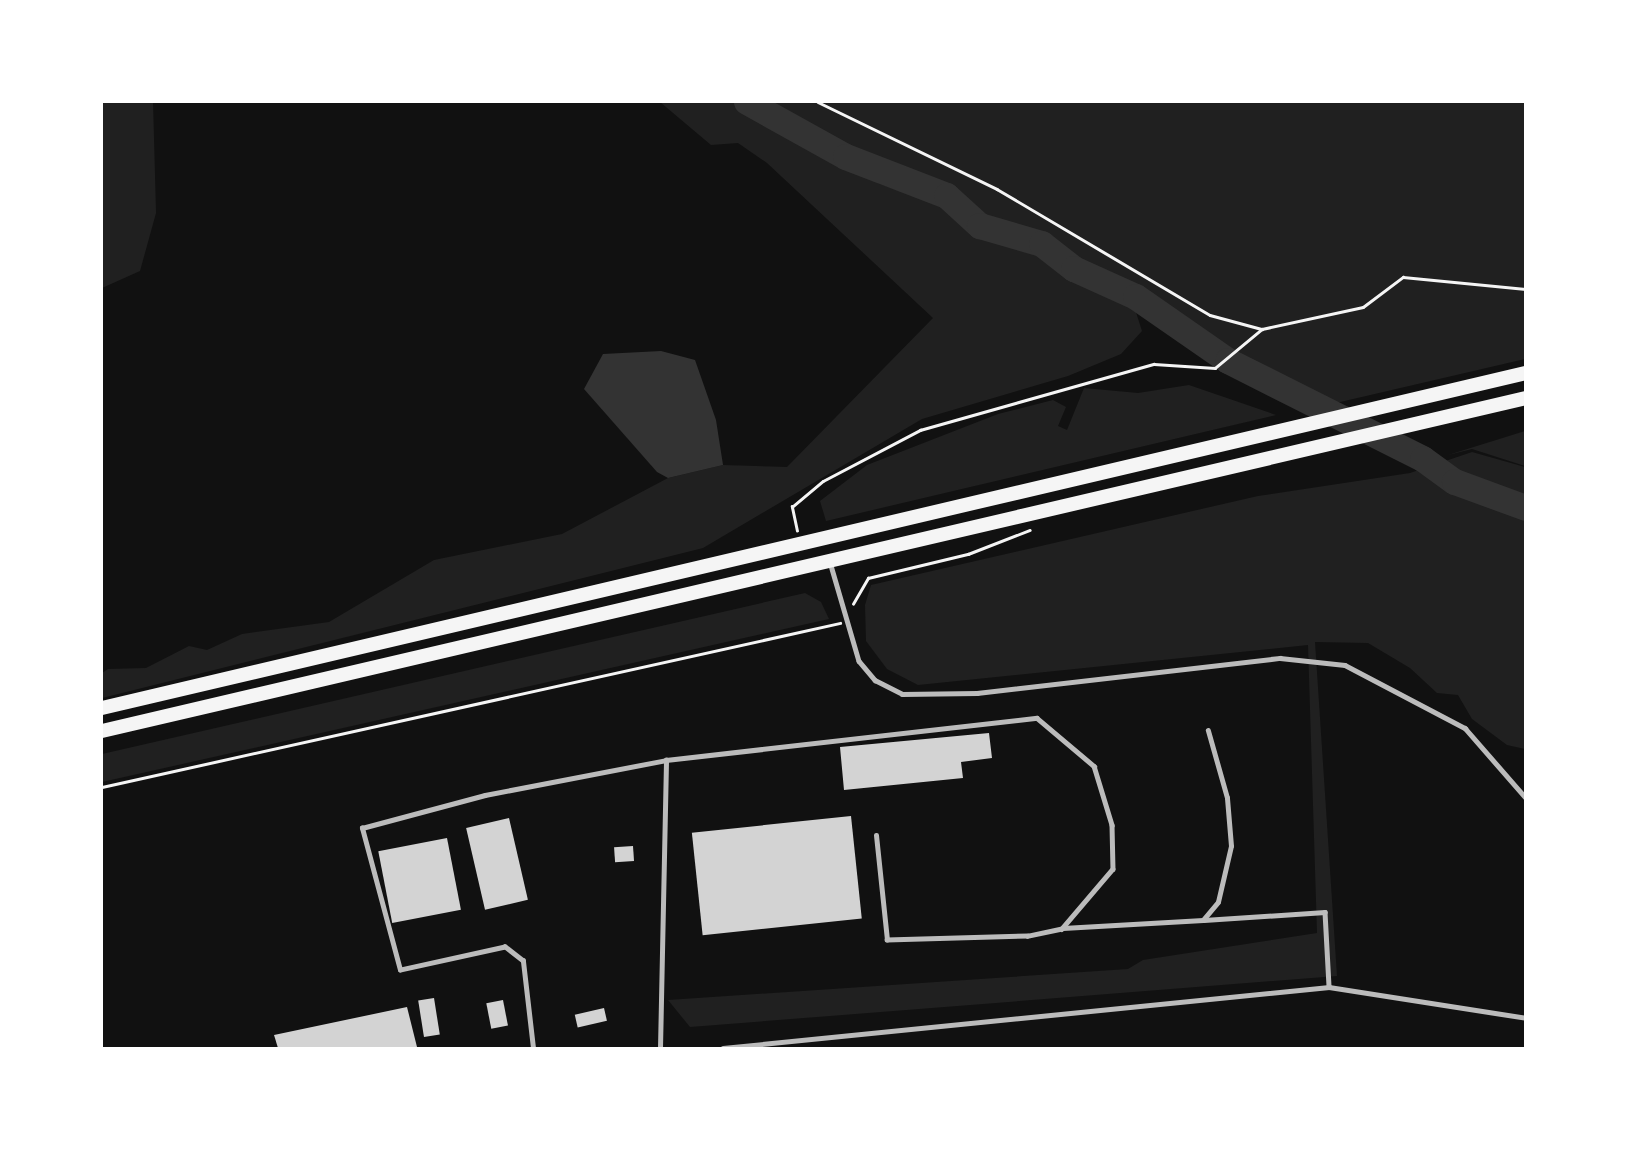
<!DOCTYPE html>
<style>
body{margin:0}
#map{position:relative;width:1627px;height:1150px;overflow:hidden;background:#111;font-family:"DejaVu Sans",sans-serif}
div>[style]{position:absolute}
.green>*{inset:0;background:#202020}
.water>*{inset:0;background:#333}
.river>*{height:26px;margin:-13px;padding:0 13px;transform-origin:13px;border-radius:13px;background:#333}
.building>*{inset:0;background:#d3d3d3;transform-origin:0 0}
.path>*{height:2.5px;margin:-1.25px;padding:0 1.25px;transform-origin:1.25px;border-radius:1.25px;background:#f5f5f5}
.service>*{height:4.5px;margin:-2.25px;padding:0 2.25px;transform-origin:2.25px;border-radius:2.25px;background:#bcbcbc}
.primary>*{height:14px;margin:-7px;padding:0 7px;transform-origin:7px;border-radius:7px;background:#f5f5f5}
span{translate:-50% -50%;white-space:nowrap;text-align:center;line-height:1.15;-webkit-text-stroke:7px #fff;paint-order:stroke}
.frame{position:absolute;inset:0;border:103px solid #fff;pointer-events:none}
</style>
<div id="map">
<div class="green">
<div style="clip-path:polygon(102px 102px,153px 102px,156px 213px,140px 271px,102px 288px)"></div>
<div style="clip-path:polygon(660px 102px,733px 102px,880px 184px,942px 206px,972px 232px,1035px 250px,1079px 283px,1134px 306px,1142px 331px,1121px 354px,1068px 376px,922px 419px,703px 548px,102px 698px,102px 673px,108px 669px,146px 668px,189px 646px,207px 650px,242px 634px,329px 622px,434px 560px,562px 534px,668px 478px,723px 465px,787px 467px,933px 318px,767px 163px,738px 143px,711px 145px)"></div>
<div style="clip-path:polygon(755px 102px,1525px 102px,1525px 359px,1323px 406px,1230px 358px,1138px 293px,1075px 266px,1051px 244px,983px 224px,952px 191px,847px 154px)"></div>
<div style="clip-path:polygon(1189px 385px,1276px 415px,826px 521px,820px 501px,867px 465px,998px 414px,1053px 400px,1066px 407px,1058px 426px,1067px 430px,1084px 388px,1138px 393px)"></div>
<div style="clip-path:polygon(1525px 431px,1525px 466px,1472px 449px,1448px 455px)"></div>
<div style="clip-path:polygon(1472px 452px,1525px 467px,1525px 749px,1507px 745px,1472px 719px,1458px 695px,1437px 693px,1410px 668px,1368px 643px,1315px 642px,1337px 976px,690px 1027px,668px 1000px,1128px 969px,1143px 960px,1317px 933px,1308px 645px,918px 685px,887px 669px,866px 641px,865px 605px,871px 585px,1258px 496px,1410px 473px)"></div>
<div style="clip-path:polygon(805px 593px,821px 602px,829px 619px,102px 782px,102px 754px)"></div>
</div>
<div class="water">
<div style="clip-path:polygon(661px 351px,695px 360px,716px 420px,723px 465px,668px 478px,657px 472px,584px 389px,603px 354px)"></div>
</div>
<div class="river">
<div style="left:747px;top:102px;width:113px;rotate:29.1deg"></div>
<div style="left:846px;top:157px;width:108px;rotate:21.1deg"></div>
<div style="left:947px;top:196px;width:45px;rotate:42.3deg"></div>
<div style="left:980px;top:226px;width:65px;rotate:16.2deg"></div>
<div style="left:1042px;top:244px;width:41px;rotate:38deg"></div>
<div style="left:1074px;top:269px;width:68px;rotate:24.3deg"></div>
<div style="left:1136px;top:297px;width:112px;rotate:34.8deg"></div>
<div style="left:1228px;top:361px;width:218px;rotate:26.7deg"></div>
<div style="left:1423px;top:459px;width:39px;rotate:36deg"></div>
<div style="left:1455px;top:482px;width:76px;rotate:20.1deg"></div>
</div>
<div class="building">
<div style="clip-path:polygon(989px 733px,992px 758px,961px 762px,963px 778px,844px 790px,840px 747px)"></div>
<div style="left:851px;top:816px;width:103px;height:160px;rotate:84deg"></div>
<div style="left:509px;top:818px;width:84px;height:44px;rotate:77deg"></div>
<div style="left:447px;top:838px;width:73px;height:70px;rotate:79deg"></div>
<div style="left:633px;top:846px;width:15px;height:19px;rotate:86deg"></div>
<div style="left:434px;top:998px;width:37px;height:16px;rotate:81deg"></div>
<div style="left:503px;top:1000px;width:26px;height:17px;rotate:79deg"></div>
<div style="clip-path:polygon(407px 1007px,417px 1047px,409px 1048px,278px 1048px,274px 1035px)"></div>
<div style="left:604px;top:1008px;width:13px;height:30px;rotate:77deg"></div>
</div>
<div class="path">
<div style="left:818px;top:102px;width:199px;rotate:25.9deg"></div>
<div style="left:997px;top:189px;width:247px;rotate:30.6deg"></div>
<div style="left:1210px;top:315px;width:54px;rotate:15.1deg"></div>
<div style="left:797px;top:531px;width:25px;rotate:-102deg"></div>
<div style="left:792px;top:507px;width:40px;rotate:-40deg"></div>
<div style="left:823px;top:481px;width:110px;rotate:-27.7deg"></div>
<div style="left:920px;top:430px;width:243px;rotate:-15.8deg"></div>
<div style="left:1154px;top:364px;width:61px;rotate:3.8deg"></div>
<div style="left:1215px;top:368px;width:61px;rotate:-39.7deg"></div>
<div style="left:1262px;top:329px;width:103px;rotate:-12.3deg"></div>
<div style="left:1363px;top:307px;width:50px;rotate:-36.9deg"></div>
<div style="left:1403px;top:277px;width:124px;rotate:5.6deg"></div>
<div style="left:853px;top:604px;width:30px;rotate:-60deg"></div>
<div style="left:868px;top:578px;width:103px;rotate:-13.5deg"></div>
<div style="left:968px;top:554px;width:66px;rotate:-21.2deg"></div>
<div style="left:102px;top:787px;width:756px;rotate:-12.53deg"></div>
</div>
<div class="service">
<div style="left:830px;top:562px;width:103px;rotate:73.7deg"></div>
<div style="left:859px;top:661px;width:25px;rotate:50deg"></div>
<div style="left:875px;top:680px;width:30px;rotate:27deg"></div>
<div style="left:902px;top:694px;width:75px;rotate:-0.8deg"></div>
<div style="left:977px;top:693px;width:305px;rotate:-6.6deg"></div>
<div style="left:1280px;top:658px;width:65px;rotate:6.1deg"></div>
<div style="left:1345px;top:665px;width:136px;rotate:27.7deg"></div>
<div style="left:1465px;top:728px;width:93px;rotate:48.9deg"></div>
<div style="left:1204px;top:920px;width:121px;rotate:-3.8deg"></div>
<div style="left:1325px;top:912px;width:75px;rotate:86.9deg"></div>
<div style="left:1063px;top:928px;width:140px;rotate:-3.3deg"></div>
<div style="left:1203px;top:920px;width:23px;rotate:-50deg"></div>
<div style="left:1218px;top:902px;width:57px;rotate:-76.9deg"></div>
<div style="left:1231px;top:846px;width:48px;rotate:-94.8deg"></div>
<div style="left:1227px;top:798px;width:70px;rotate:-105.8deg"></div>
<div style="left:533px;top:1048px;width:88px;rotate:-96.6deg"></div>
<div style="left:523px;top:961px;width:23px;rotate:-142deg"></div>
<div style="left:505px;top:947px;width:107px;rotate:167.6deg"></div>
<div style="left:400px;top:970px;width:147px;rotate:-105deg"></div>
<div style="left:362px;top:828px;width:127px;rotate:-15deg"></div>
<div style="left:485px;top:795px;width:184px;rotate:-10.9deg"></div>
<div style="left:660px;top:1048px;width:288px;rotate:-88.8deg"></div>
<div style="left:666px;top:760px;width:373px;rotate:-6.5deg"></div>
<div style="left:1037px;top:718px;width:75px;rotate:40.1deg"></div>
<div style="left:1094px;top:766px;width:62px;rotate:73deg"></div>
<div style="left:1112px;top:825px;width:44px;rotate:88.7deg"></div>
<div style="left:1113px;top:869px;width:79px;rotate:130.4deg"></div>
<div style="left:1062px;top:929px;width:35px;rotate:168deg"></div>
<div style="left:1028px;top:936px;width:141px;rotate:178.4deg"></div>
<div style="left:887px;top:940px;width:105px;rotate:-96deg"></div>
<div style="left:723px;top:1048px;width:609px;rotate:-5.75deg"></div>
<div style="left:1329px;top:987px;width:199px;rotate:8.9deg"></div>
</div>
<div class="primary">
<div style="left:102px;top:708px;width:1463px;rotate:-13.24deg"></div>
<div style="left:102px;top:731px;width:1462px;rotate:-13.16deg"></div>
</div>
<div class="frame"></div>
</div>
